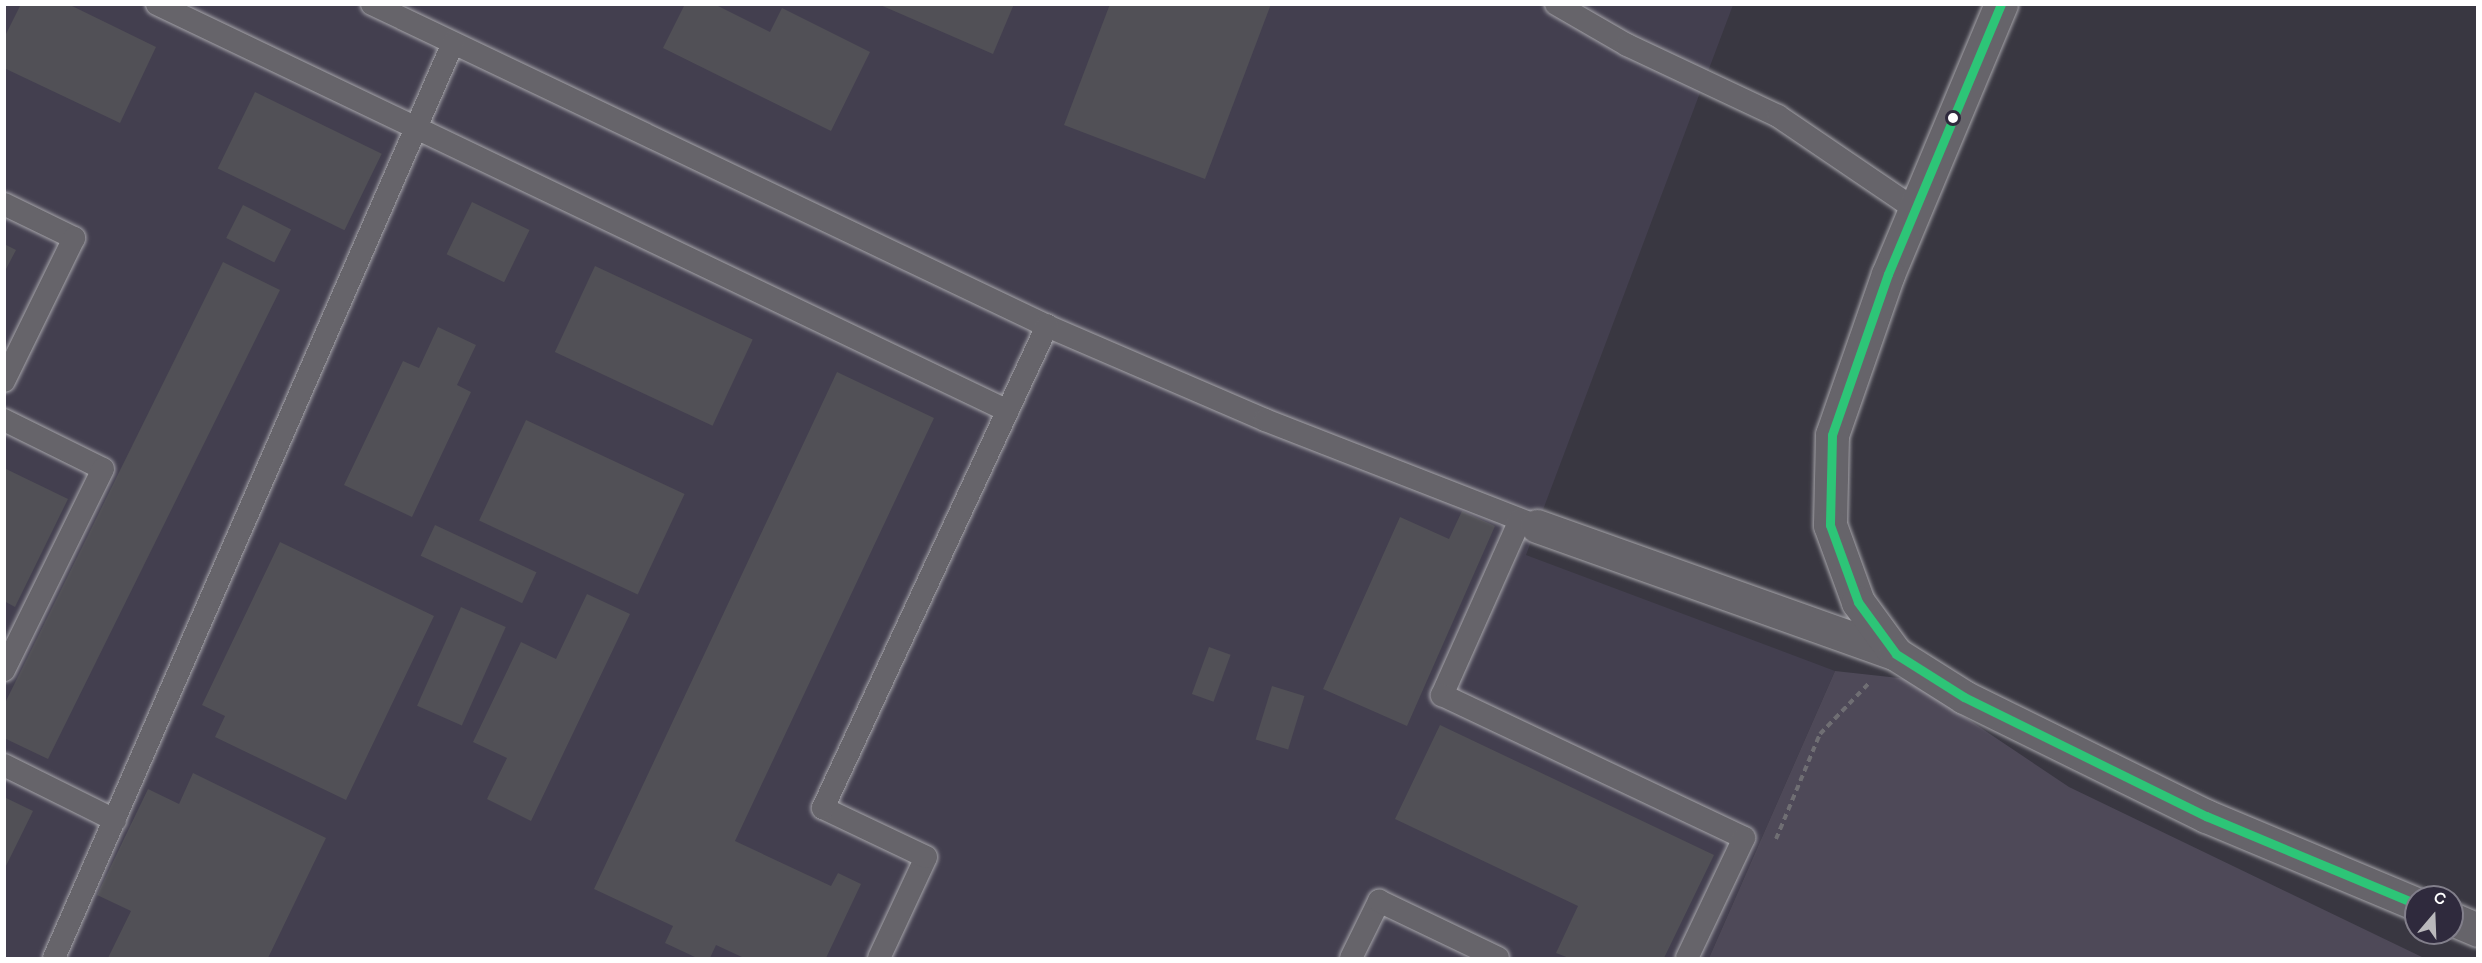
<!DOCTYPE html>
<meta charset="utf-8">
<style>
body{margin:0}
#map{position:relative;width:2482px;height:963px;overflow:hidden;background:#393741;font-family:"Balsamiq Sans",sans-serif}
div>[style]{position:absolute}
.built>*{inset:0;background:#433f4f}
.green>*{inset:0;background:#4e4958}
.building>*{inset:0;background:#515056;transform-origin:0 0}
.path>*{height:4px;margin-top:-2px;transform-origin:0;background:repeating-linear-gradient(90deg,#6f6e73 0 6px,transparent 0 10.5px)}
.roads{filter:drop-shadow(0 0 2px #a6a5aa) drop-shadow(0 0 2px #a6a5aa)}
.lane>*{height:22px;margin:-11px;padding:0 11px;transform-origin:11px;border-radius:11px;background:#66646a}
.street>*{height:33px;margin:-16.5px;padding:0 16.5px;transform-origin:16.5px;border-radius:16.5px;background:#66646a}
.secondary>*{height:33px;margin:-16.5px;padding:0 16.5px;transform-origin:16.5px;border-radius:16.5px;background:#66646a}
.bus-1>*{height:9px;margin:-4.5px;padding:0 4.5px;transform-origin:4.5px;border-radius:4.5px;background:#2dc577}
.dots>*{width:16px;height:16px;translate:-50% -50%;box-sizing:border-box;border:3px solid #2f2a3d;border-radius:50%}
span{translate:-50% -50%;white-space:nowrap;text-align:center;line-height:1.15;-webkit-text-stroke:4.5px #2f2a3d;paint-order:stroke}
.frame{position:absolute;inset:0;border:6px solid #fff;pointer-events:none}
.north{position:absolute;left:2404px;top:885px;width:60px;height:60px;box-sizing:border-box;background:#2f2a3d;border:2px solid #827f8b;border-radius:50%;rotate:19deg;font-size:16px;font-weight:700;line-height:24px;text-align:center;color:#fff}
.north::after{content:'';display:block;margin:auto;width:21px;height:27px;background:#bab9bc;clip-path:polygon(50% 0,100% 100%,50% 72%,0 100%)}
</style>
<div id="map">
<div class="built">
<div style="clip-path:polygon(5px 5px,1733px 5px,1526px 555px,1835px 671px,1709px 958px,5px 958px)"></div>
</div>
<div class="green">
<div style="clip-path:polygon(1835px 671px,1908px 679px,2069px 787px,2424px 958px,1709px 958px)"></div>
</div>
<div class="building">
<div style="clip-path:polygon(21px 4px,68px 4px,156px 47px,120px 123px,4px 68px,4px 38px)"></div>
<div style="clip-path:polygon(685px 4px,714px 4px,770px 32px,782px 8px,870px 52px,831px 131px,663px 48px)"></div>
<div style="clip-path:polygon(878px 4px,1014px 4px,993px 54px)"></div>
<div style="clip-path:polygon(1110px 4px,1271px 4px,1205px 179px,1064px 125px)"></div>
<div style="left:255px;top:92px;width:141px;height:85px;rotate:26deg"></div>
<div style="left:472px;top:202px;width:64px;height:58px;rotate:26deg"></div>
<div style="left:243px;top:205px;width:54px;height:37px;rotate:27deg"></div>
<div style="clip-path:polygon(4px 244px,16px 250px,4px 273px)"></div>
<div style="clip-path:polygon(223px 262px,280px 290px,48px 759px,4px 738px,4px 705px)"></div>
<div style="left:595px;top:266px;width:174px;height:95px;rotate:25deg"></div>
<div style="clip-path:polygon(438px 327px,476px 345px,457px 385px,471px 392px,412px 517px,344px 485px,403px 361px,419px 368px)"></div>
<div style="clip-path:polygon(837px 372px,934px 418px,735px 841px,831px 886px,838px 873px,861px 884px,826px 958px,744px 958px,716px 945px,710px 958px,697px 958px,665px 943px,673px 926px,594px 889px)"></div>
<div style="left:526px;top:420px;width:175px;height:111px;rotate:25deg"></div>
<div style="clip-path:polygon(4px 468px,68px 499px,15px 607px,4px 601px)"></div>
<div style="clip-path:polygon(1462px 511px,1495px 526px,1407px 726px,1323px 689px,1400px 517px,1449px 539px)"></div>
<div style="left:435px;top:525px;width:112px;height:34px;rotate:25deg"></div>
<div style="clip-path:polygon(280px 542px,434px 616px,346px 800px,215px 737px,225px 716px,202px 705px)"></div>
<div style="clip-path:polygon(587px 594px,630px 614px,531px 821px,487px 799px,507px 758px,473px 742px,521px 642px,556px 659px)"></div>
<div style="left:461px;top:607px;width:49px;height:108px;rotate:24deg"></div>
<div style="left:1209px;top:647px;width:23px;height:50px;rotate:20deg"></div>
<div style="left:1272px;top:686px;width:34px;height:56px;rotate:17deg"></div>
<div style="clip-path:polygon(1440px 725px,1714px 855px,1664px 958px,1569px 958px,1556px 953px,1578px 906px,1395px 819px)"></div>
<div style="clip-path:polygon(193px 773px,326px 838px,268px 958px,108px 958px,131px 911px,97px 895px,148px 789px,179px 804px)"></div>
<div style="clip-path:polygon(4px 797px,33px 811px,4px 870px)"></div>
</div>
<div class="path">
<div style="left:1776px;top:839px;width:114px;rotate:-67.3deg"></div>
<div style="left:1820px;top:734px;width:71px;rotate:-46.1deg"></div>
</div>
<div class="roads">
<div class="lane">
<div style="left:157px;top:4px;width:943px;rotate:25.56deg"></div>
<div style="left:372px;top:4px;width:748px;rotate:25.5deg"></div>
<div style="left:1047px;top:326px;width:237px;rotate:23.3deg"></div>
<div style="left:1265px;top:420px;width:292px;rotate:21.3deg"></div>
<div style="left:1556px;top:4px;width:82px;rotate:30deg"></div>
<div style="left:1627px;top:45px;width:167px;rotate:25.2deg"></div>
<div style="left:1778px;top:116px;width:166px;rotate:34.2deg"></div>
<div style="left:4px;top:204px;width:78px;rotate:25.9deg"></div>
<div style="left:74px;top:238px;width:159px;rotate:116.1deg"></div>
<div style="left:4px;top:420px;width:110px;rotate:26.3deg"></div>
<div style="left:103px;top:469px;width:224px;rotate:116.2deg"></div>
<div style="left:1520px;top:520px;width:192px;rotate:114deg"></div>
<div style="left:1442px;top:695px;width:334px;rotate:25.3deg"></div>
<div style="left:1744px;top:838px;width:133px;rotate:115.4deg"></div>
<div style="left:4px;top:765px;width:124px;rotate:26.4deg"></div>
<div style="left:54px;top:958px;width:998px;rotate:-66.44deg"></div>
<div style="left:879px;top:958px;width:111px;rotate:-65deg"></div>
<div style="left:926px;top:857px;width:114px;rotate:-154.6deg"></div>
<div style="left:823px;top:808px;width:532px;rotate:-65.07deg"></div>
<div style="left:1351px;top:958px;width:64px;rotate:-63.8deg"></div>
<div style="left:1379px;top:901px;width:132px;rotate:25.6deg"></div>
</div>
<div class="street">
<div style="left:1537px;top:526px;width:381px;rotate:19.6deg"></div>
</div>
<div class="secondary">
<div style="left:2001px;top:4px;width:293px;rotate:112.7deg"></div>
<div style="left:1888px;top:274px;width:170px;rotate:109.2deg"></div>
<div style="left:1832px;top:435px;width:90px;rotate:91.3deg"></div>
<div style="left:1830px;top:525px;width:82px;rotate:70deg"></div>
<div style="left:1858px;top:602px;width:64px;rotate:53.8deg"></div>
<div style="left:1896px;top:654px;width:80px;rotate:32.3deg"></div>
<div style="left:1964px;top:697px;width:270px;rotate:26.2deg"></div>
<div style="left:2206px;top:816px;width:228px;rotate:22.7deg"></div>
<div style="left:2452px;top:919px;width:28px;rotate:23deg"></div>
</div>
</div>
<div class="bus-1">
<div style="left:2001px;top:4px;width:293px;rotate:112.7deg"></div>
<div style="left:1888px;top:274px;width:170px;rotate:109.2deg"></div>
<div style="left:1832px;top:435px;width:90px;rotate:91.3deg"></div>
<div style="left:1830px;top:525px;width:82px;rotate:70deg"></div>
<div style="left:1858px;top:602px;width:64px;rotate:53.8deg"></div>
<div style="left:1896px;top:654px;width:80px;rotate:32.3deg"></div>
<div style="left:1964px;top:697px;width:270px;rotate:26.2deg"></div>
<div style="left:2206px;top:816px;width:228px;rotate:22.7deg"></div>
</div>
<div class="dots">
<div style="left:1953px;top:118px;background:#fff"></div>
</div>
<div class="frame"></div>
<div class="north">С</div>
</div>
